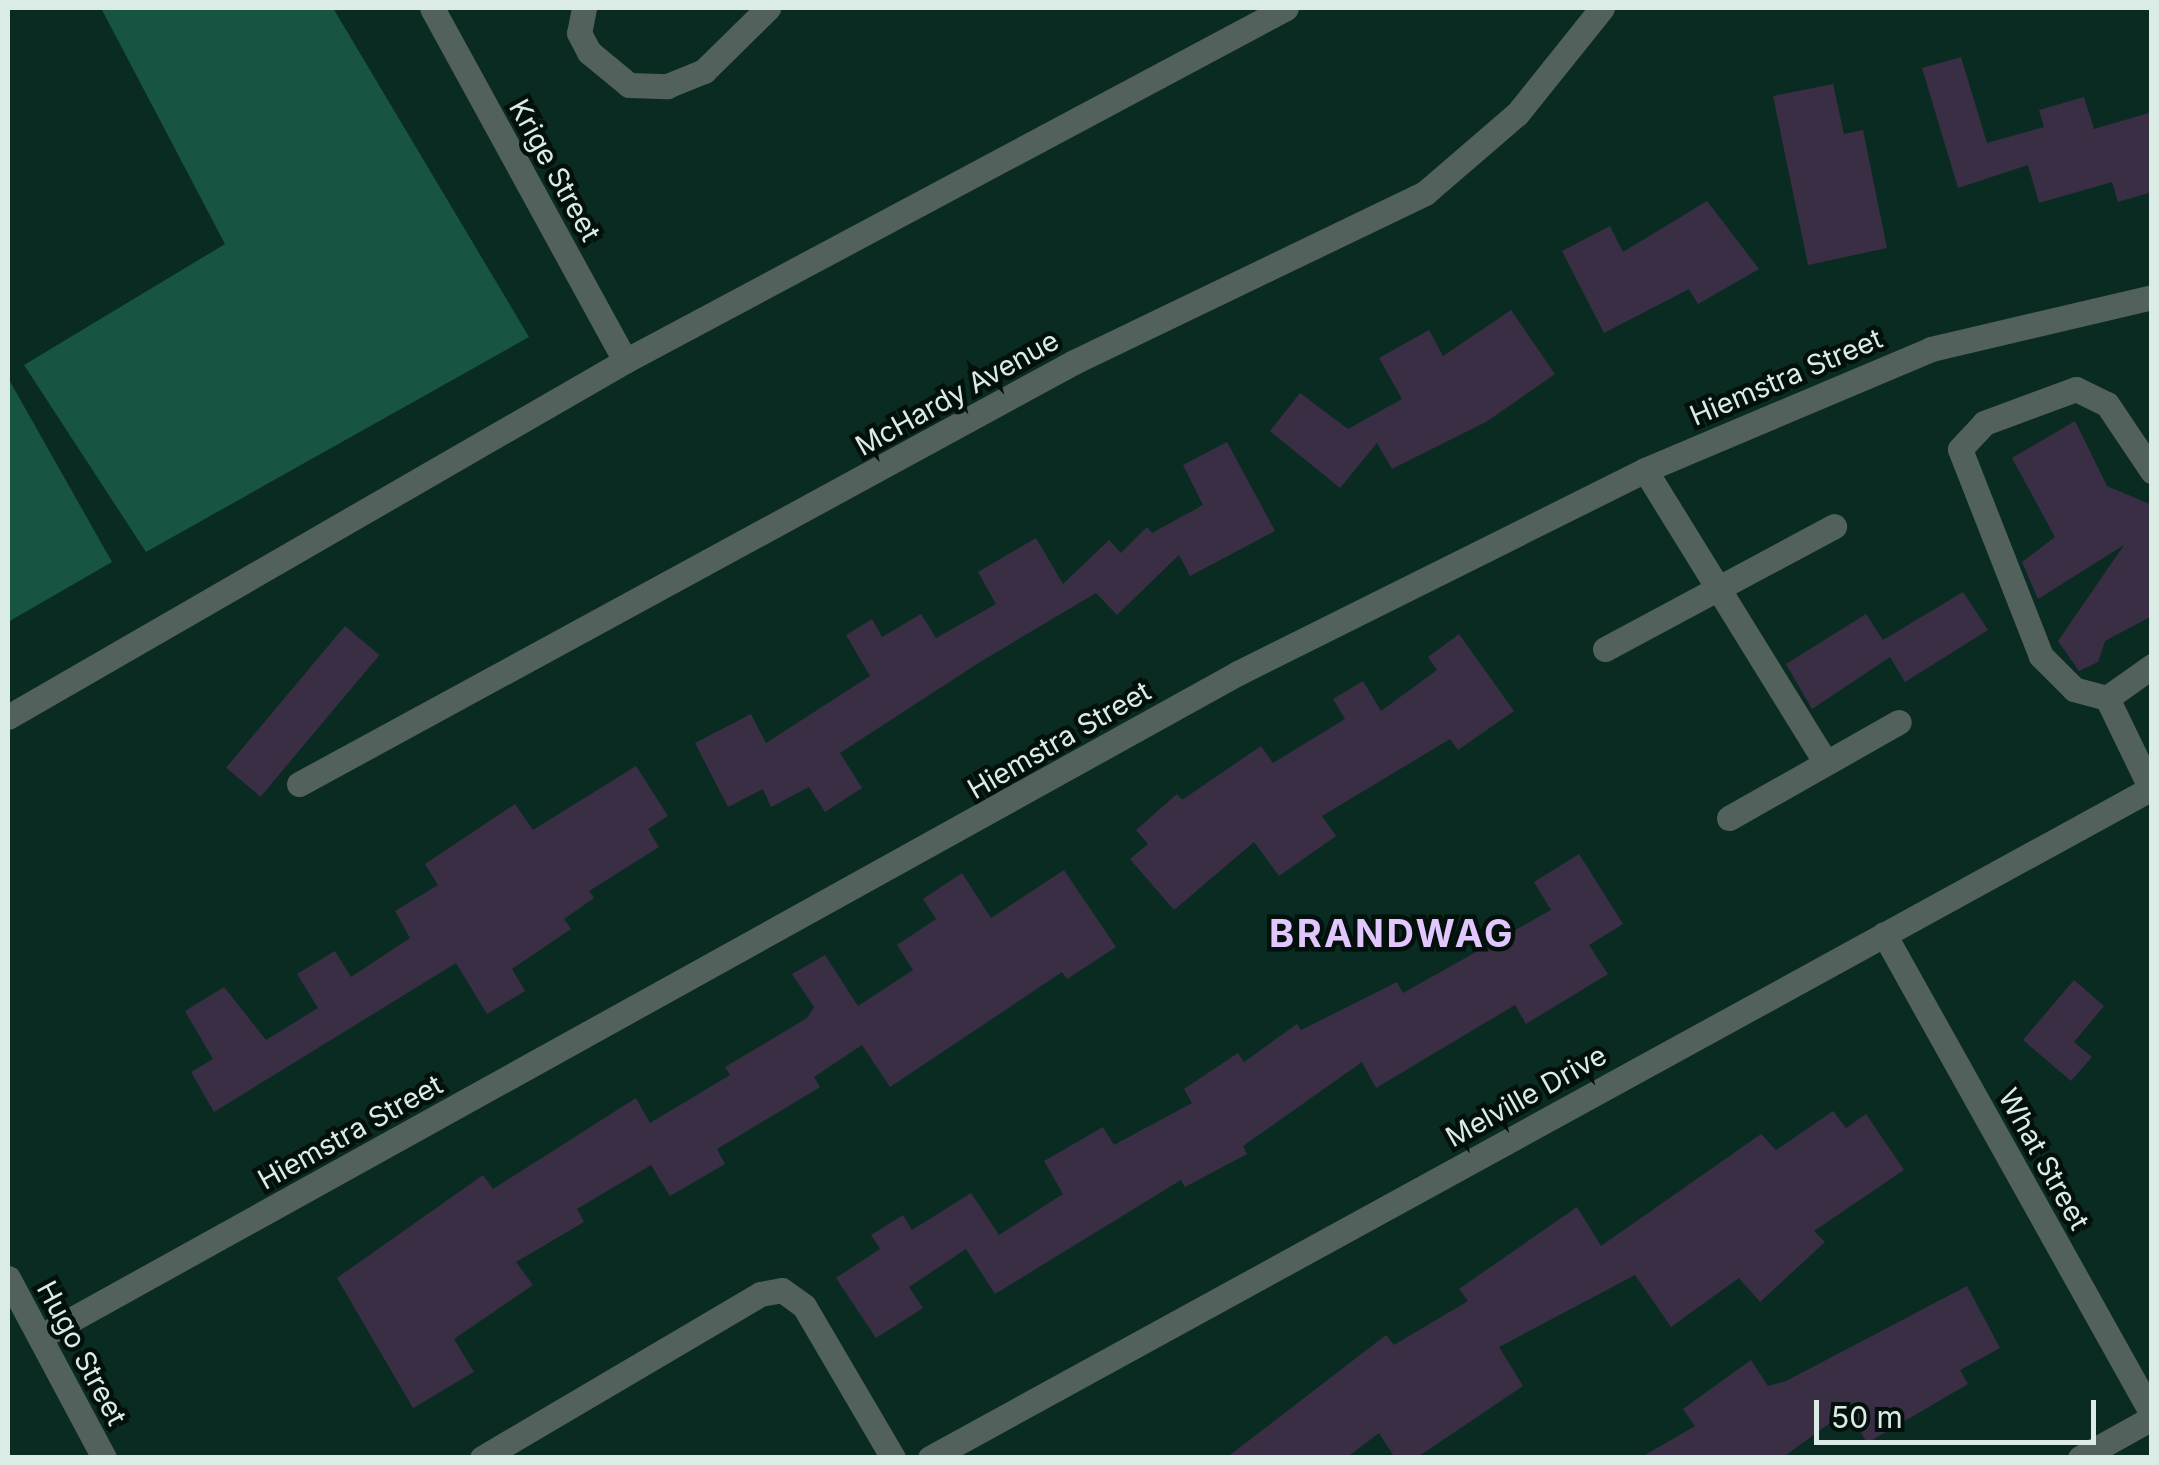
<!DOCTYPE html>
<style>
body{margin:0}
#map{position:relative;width:2159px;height:1465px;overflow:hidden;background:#0a2b21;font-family:Inter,sans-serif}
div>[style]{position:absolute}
.green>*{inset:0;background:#185442}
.building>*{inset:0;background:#3a2e45;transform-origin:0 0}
.minor>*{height:25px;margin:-12.5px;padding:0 12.5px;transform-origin:12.5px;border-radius:12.5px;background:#53615c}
span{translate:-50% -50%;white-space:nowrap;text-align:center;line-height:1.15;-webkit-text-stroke:9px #04100c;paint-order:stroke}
.street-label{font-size:28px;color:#daece5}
.district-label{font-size:38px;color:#e2c7fe;font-weight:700;letter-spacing:2.5px}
.frame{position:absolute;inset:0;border:10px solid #daece5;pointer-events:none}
.scale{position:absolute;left:1814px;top:1400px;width:282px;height:45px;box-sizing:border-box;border:5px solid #daece5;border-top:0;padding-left:12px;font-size:30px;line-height:35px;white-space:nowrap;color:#daece5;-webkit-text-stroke:8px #04100c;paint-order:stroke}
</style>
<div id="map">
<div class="green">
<div style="clip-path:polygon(101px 8px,333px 8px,529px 337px,146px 552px,24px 365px,225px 244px)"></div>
<div style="clip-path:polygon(8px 378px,112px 562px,8px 622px)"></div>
</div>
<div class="building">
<div style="clip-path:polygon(1961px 57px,1987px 143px,2044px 127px,2039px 110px,2084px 97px,2094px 129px,2152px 112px,2152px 192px,2118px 202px,2112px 182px,2039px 203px,2028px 165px,1958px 188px,1922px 68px)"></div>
<div style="clip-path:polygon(1833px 84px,1844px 134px,1863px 130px,1887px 248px,1808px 265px,1773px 96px)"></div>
<div style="clip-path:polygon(1707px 201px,1759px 269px,1698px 304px,1689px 289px,1604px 333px,1562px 251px,1610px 226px,1623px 252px)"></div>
<div style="clip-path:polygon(1511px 310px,1555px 374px,1486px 422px,1392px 469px,1377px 443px,1340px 488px,1270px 431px,1300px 393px,1348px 429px,1402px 399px,1379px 358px,1429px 330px,1443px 356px)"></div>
<div style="clip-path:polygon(2075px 421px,2107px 486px,2152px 505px,2152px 616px,2105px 641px,2098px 662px,2079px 671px,2058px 641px,2124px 545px,2038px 599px,2022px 562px,2055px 537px,2012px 458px)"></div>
<div style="clip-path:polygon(1227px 442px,1275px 531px,1190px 576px,1179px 555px,1117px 615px,1096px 593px,980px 662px,840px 753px,862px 788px,825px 812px,809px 787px,771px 807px,763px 789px,728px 807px,695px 743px,751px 714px,766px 743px,870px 676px,846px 635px,872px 619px,882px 637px,921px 614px,936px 638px,996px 604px,978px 572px,1036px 538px,1063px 584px,1109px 540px,1121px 553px,1147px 527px,1152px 533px,1203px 505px,1183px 465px)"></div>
<div style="clip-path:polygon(1963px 592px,1988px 630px,1905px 682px,1890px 657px,1812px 709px,1786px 664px,1866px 614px,1883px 640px)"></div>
<div style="left:345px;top:626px;width:45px;height:185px;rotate:40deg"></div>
<div style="clip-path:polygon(1459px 634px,1514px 711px,1458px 750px,1450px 739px,1322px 816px,1336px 836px,1279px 876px,1254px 842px,1174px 910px,1130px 859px,1148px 844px,1136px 830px,1177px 794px,1182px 800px,1261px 746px,1273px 763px,1345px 719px,1333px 699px,1363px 681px,1381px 711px,1437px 670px,1428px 657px)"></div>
<div style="clip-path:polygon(636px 766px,668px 816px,648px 829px,659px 847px,589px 891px,594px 898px,564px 919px,571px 929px,512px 969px,525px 991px,487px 1014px,456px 963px,214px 1112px,191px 1072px,213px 1059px,185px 1011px,224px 987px,266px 1040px,318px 1008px,297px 974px,335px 951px,351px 977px,410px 938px,395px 911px,438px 885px,425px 864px,515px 804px,533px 830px)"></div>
<div style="clip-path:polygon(1579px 854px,1623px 924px,1589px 945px,1608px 974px,1526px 1024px,1515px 1005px,1376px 1088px,1362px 1062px,1243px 1146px,1247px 1154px,1185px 1187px,1181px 1180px,995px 1294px,966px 1249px,909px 1287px,923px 1308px,876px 1338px,836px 1278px,880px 1249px,871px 1235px,903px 1215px,912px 1230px,971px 1193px,999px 1235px,1063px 1194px,1044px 1161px,1103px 1127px,1114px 1145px,1192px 1103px,1184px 1089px,1238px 1053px,1244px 1062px,1297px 1024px,1301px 1030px,1397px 982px,1403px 993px,1551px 910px,1534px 882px)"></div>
<div style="clip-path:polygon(1064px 870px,1116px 947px,1067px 979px,1062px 972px,890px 1087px,862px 1045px,814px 1077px,820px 1087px,717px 1149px,725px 1164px,670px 1196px,651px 1165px,577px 1209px,584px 1222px,516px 1262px,533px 1285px,454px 1339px,474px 1372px,413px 1408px,337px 1278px,483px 1175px,493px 1189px,636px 1098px,650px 1123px,730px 1075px,725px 1067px,807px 1018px,814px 1007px,792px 974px,825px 955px,858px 1006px,913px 970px,897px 945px,936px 919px,923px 899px,962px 873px,991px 918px)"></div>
<div style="clip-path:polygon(2074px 980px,2104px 1006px,2074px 1042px,2092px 1057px,2071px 1081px,2023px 1040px)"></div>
<div style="clip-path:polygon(1833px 1111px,1846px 1128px,1866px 1114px,1904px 1170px,1814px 1231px,1825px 1242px,1760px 1302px,1739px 1278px,1671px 1327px,1635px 1275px,1499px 1347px,1523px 1386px,1416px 1458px,1395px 1458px,1379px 1433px,1346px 1458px,1226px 1458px,1386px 1335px,1394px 1345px,1468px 1301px,1459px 1289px,1577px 1207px,1601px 1246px,1761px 1134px,1776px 1150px)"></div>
<div style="clip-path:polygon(1967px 1286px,2000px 1348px,1960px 1370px,1968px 1384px,1867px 1443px,1848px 1410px,1782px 1458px,1640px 1458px,1695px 1426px,1683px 1409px,1751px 1360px,1768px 1386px,1786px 1381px)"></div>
</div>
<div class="minor">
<div style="left:432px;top:8px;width:402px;rotate:61.3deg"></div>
<div style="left:584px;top:8px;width:25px;rotate:101deg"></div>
<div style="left:579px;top:33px;width:21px;rotate:62deg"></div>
<div style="left:589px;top:52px;width:52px;rotate:39.5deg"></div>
<div style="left:629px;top:85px;width:38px;rotate:2deg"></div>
<div style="left:667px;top:86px;width:40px;rotate:-22deg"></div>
<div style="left:704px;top:71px;width:90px;rotate:-44.5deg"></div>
<div style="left:1645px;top:470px;width:343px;rotate:58.3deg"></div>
<div style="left:1605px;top:649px;width:260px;rotate:-28.2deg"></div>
<div style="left:2107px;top:698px;width:55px;rotate:-35.4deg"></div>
<div style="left:8px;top:717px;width:712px;rotate:-29.98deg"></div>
<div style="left:625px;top:361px;width:749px;rotate:-28.1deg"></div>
<div style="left:299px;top:784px;width:882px;rotate:-28.57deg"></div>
<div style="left:1074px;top:362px;width:390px;rotate:-25.7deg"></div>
<div style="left:1425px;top:193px;width:121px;rotate:-40.7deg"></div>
<div style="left:1517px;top:114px;width:136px;rotate:-51.3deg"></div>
<div style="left:2151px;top:789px;width:101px;rotate:-115.8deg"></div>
<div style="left:2107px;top:698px;width:34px;rotate:-165deg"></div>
<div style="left:2074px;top:689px;width:47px;rotate:-135deg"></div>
<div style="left:2041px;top:656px;width:222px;rotate:-111.4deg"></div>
<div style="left:1960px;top:449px;width:35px;rotate:-47deg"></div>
<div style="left:1984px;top:423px;width:98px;rotate:-20.3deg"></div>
<div style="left:2076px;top:389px;width:34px;rotate:26deg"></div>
<div style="left:2107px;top:404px;width:81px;rotate:56.1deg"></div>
<div style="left:1729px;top:818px;width:195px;rotate:-29.5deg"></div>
<div style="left:1884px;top:934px;width:550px;rotate:60.82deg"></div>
<div style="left:8px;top:1278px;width:204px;rotate:61.9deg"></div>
<div style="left:40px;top:1337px;width:1370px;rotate:-29deg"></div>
<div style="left:1238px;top:673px;width:455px;rotate:-26.5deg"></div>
<div style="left:1645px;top:470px;width:311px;rotate:-22.9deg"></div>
<div style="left:1931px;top:349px;width:227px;rotate:-13.2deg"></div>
<div style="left:482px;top:1458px;width:323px;rotate:-30.5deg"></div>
<div style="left:760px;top:1294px;width:22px;rotate:-10deg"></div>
<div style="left:782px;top:1290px;width:27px;rotate:36deg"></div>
<div style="left:804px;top:1306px;width:176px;rotate:59.6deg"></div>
<div style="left:930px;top:1458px;width:1394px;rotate:-28.74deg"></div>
<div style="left:2080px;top:1458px;width:82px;rotate:-29.1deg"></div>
</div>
<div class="street-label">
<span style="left:555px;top:170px;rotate:61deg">Krige Street</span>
<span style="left:1786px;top:377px;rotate:-23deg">Hiemstra Street</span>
<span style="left:957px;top:393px;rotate:-29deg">McHardy Avenue</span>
<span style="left:1059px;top:740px;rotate:-30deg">Hiemstra Street</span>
<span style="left:1526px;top:1096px;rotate:-29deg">Melville Drive</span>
<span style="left:350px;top:1132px;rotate:-29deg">Hiemstra Street</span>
<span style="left:2044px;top:1159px;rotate:61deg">What Street</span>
<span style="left:82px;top:1353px;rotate:62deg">Hugo Street</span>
</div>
<div class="district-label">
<span style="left:1392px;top:934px">BRANDWAG</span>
</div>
<div class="frame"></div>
<div class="scale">50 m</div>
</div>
